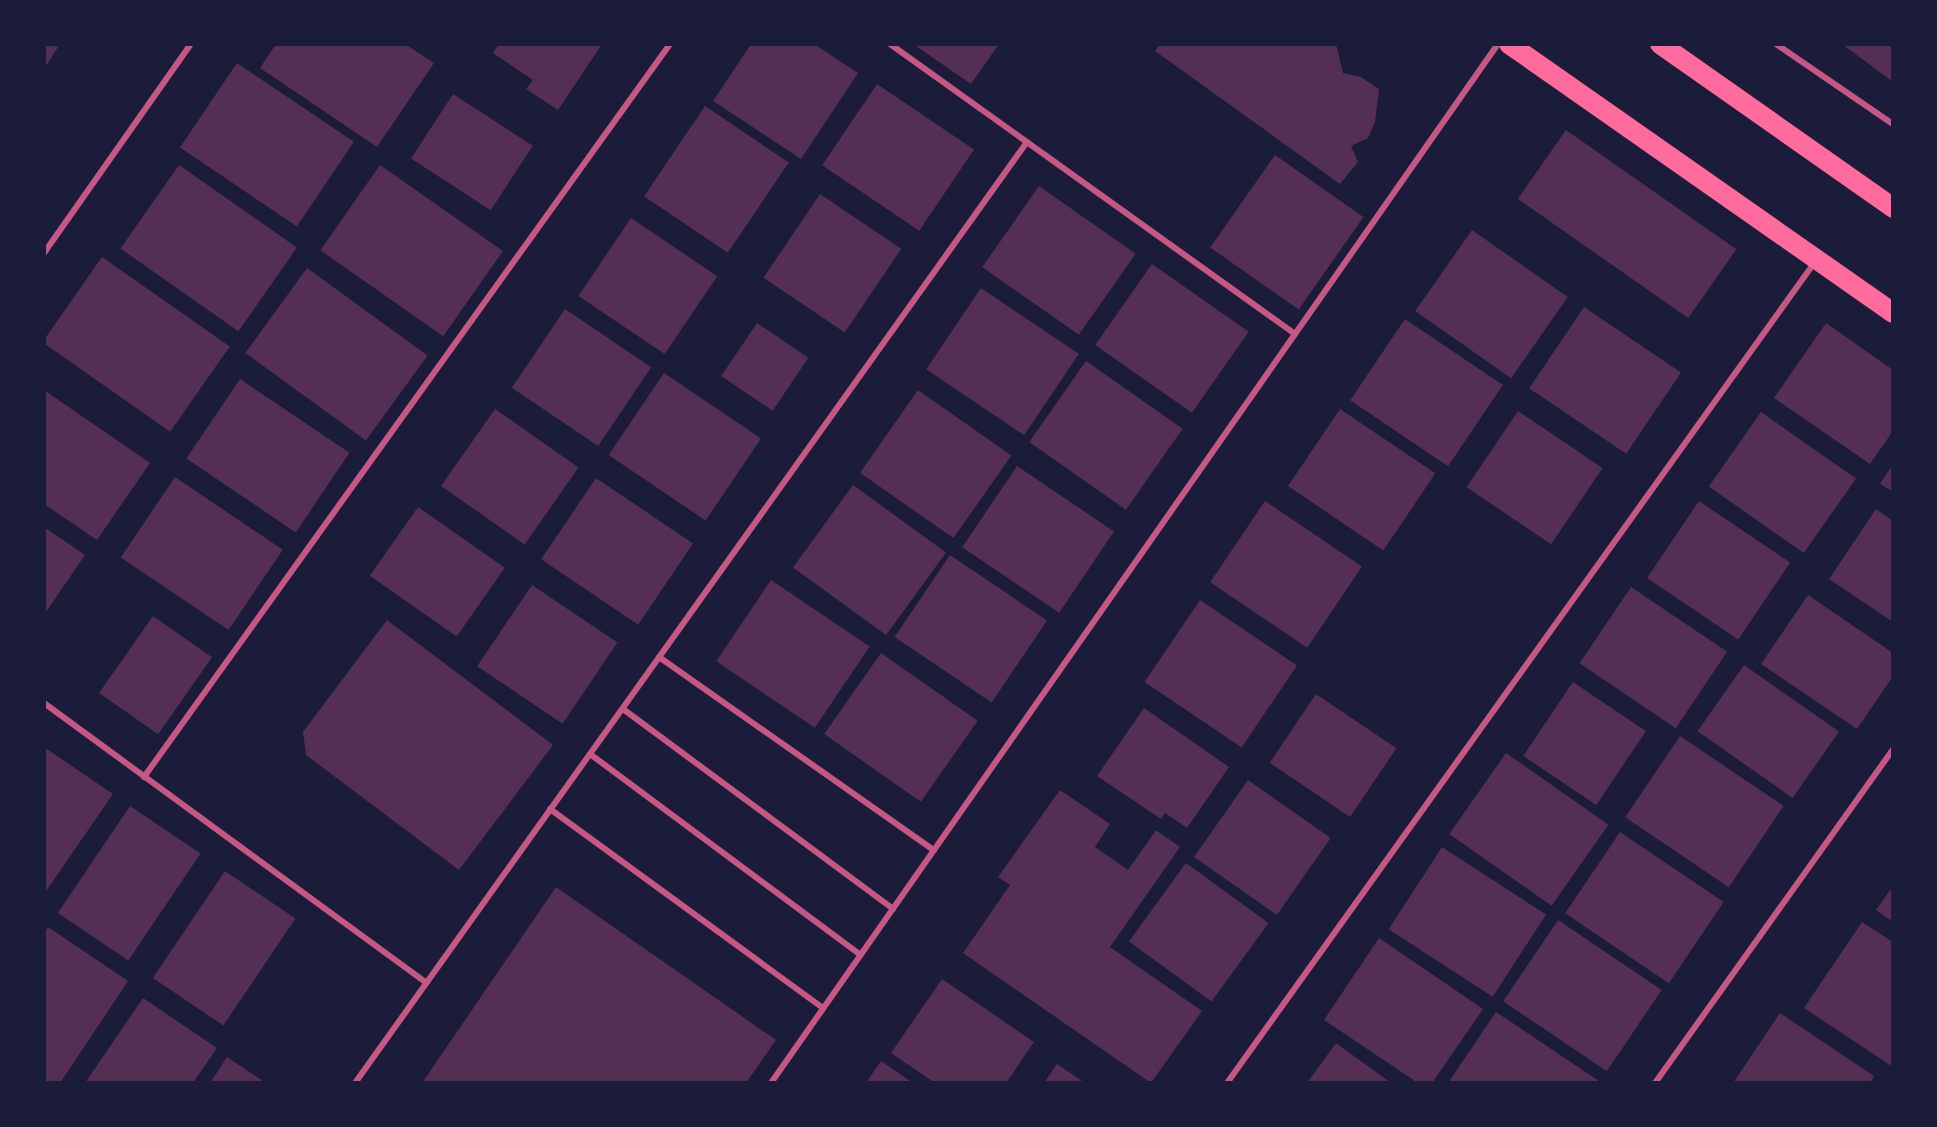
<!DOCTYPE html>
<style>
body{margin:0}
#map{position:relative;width:1937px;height:1127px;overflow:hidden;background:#1b1b3a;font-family:"Nunito Sans",sans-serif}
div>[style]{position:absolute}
.building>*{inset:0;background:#542f53;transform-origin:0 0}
.service>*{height:6px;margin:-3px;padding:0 3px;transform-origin:3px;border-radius:3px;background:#c65784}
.primary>*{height:20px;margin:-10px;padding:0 10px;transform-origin:10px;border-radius:10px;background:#ff6b9d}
span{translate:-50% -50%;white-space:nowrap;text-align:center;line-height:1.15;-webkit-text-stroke:8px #1b1b3a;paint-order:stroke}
.frame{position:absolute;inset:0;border:46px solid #1b1b3a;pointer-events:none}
</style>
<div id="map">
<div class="building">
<div style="clip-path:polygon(44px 44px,58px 47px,44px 69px)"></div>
<div style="clip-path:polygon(276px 44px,405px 44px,434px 63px,377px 147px,260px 68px)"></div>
<div style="clip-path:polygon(499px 44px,602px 44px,558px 110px,526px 89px,533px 80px,493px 53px)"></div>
<div style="clip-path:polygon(751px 44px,814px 44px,858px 73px,801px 159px,713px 101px)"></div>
<div style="clip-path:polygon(913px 44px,999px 44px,971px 84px)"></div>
<div style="clip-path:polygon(1160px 44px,1336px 44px,1343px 73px,1361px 77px,1379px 89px,1375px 122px,1368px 138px,1351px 146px,1358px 162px,1340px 184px,1155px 51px)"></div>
<div style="clip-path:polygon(1842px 44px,1893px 44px,1893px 82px)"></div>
<div style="left:237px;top:63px;width:141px;height:102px;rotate:34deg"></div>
<div style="left:877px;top:84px;width:117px;height:98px;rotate:34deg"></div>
<div style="left:453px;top:94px;width:95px;height:77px;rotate:33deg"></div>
<div style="left:705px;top:106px;width:101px;height:109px;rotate:34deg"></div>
<div style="left:1566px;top:130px;width:208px;height:84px;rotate:35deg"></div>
<div style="left:1275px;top:155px;width:108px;height:113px;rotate:35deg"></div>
<div style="left:179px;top:165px;width:144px;height:102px;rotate:35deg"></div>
<div style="left:380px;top:165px;width:150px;height:104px;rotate:35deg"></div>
<div style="left:1039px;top:186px;width:118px;height:99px;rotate:35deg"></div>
<div style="left:820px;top:194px;width:98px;height:101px;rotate:34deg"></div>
<div style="left:631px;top:218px;width:104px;height:94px;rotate:34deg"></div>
<div style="left:1472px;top:230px;width:117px;height:99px;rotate:35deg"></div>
<div style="left:102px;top:257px;width:156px;height:104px;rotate:35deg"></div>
<div style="left:1152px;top:264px;width:118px;height:99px;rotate:35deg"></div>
<div style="left:307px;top:268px;width:149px;height:105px;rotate:36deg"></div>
<div style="left:981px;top:288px;width:118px;height:98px;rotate:34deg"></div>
<div style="left:1584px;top:307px;width:117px;height:98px;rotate:34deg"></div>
<div style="left:565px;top:309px;width:104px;height:95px;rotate:34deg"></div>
<div style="left:1405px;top:319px;width:118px;height:98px;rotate:34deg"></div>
<div style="left:757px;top:323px;width:62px;height:64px;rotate:34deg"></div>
<div style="clip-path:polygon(1826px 323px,1893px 370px,1893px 431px,1870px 464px,1774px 398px)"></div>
<div style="left:1086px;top:361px;width:118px;height:99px;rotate:35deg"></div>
<div style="left:664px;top:373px;width:117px;height:99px;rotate:34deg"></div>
<div style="left:240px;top:379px;width:132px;height:96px;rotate:34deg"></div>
<div style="clip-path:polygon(44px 390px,150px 463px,97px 540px,44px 504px)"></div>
<div style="left:918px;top:390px;width:114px;height:101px;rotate:35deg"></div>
<div style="left:495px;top:409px;width:102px;height:94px;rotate:35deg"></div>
<div style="left:1340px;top:409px;width:115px;height:93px;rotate:34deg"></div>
<div style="left:1518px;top:411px;width:102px;height:92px;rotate:34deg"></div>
<div style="left:1761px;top:412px;width:116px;height:91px;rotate:35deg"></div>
<div style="clip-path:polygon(1893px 464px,1893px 492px,1880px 484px)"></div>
<div style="left:1017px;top:466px;width:117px;height:98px;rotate:34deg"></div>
<div style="left:175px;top:477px;width:130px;height:97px;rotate:34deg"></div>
<div style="left:596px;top:478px;width:117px;height:98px;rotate:34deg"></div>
<div style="left:853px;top:485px;width:115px;height:102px;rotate:36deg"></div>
<div style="left:1265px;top:501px;width:117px;height:98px;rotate:34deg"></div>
<div style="left:1699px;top:501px;width:110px;height:93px;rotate:34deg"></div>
<div style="left:418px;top:507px;width:106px;height:84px;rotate:35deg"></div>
<div style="clip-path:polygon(1876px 509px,1893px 521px,1893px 622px,1829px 579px)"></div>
<div style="clip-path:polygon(44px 527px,85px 555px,44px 615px)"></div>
<div style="left:950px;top:555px;width:117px;height:99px;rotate:34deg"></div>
<div style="left:771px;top:580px;width:119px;height:98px;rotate:34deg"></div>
<div style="left:532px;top:585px;width:103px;height:98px;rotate:34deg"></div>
<div style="left:1631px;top:587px;width:116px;height:92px;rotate:34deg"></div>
<div style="clip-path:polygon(1808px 595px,1893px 653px,1893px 676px,1857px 729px,1761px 664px)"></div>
<div style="left:1200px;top:600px;width:117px;height:99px;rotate:34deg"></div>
<div style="left:153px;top:616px;width:72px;height:94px;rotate:35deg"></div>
<div style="clip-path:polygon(387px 620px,553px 745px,459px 870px,306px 755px,303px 732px)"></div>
<div style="left:881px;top:653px;width:118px;height:99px;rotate:35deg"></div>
<div style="left:1744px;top:665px;width:116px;height:81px;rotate:35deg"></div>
<div style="left:1573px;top:682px;width:88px;height:89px;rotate:34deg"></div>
<div style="left:1316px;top:694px;width:97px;height:83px;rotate:34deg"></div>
<div style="clip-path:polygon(1144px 708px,1229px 767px,1187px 828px,1165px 813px,1161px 819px,1097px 776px)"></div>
<div style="left:1680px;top:736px;width:125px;height:98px;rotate:34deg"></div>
<div style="clip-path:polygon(44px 747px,113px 794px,44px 894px)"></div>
<div style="left:1506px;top:753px;width:125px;height:99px;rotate:35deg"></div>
<div style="left:1248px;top:780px;width:101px;height:94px;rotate:35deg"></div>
<div style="clip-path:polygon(1060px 790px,1110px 824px,1095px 847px,1128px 870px,1156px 830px,1180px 847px,1110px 947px,1202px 1011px,1151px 1083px,963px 953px,1010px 885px,998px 877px)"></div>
<div style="left:130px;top:806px;width:85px;height:129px;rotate:34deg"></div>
<div style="left:1620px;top:832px;width:125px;height:98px;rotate:34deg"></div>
<div style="left:1442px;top:847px;width:124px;height:98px;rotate:33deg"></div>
<div style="left:1186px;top:863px;width:102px;height:97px;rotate:36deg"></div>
<div style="left:225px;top:871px;width:85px;height:129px;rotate:34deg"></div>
<div style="clip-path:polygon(1893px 886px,1893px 922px,1876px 910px)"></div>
<div style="clip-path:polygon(556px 887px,776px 1040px,746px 1083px,422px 1083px)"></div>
<div style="left:1558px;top:920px;width:125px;height:98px;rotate:34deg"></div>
<div style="clip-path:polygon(1862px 922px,1893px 942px,1893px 1067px,1804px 1008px)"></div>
<div style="clip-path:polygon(48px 927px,128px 981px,60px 1083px,44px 1083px,44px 934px)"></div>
<div style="clip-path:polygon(1379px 938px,1483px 1009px,1432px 1083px,1418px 1083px,1324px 1020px)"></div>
<div style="clip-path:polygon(942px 979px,1034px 1042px,1006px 1083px,935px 1083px,891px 1053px)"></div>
<div style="clip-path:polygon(143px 998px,217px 1048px,193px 1083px,85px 1083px)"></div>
<div style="clip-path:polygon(1496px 1012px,1602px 1083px,1448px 1083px)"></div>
<div style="clip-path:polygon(1780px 1013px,1874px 1076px,1870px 1083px,1733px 1083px)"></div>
<div style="clip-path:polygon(1336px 1043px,1391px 1083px,1307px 1083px)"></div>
<div style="clip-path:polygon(227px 1057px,266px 1083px,210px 1083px)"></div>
<div style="clip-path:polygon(881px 1061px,913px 1083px,866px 1083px)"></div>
<div style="clip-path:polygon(1057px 1064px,1085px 1083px,1044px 1083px)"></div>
</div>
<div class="service">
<div style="left:890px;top:44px;width:498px;rotate:35.6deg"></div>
<div style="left:1776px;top:44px;width:142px;rotate:34.4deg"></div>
<div style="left:44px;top:253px;width:256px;rotate:-54.9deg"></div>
<div style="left:659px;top:657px;width:336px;rotate:35.1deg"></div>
<div style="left:44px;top:703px;width:474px;rotate:36.2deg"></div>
<div style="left:623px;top:709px;width:336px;rotate:36.5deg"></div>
<div style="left:590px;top:754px;width:337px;rotate:36.6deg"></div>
<div style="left:144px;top:777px;width:902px;rotate:-54.34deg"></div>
<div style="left:550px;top:809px;width:338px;rotate:36.1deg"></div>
<div style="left:355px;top:1083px;width:1156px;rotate:-54.47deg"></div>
<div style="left:771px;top:1083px;width:1268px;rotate:-55.02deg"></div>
<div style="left:1227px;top:1083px;width:1008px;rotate:-54.4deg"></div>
<div style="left:1655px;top:1083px;width:410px;rotate:-54.5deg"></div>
</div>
<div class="primary">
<div style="left:1509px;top:44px;width:469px;rotate:35deg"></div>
<div style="left:1660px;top:44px;width:285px;rotate:35.1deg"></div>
</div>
<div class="frame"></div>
</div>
